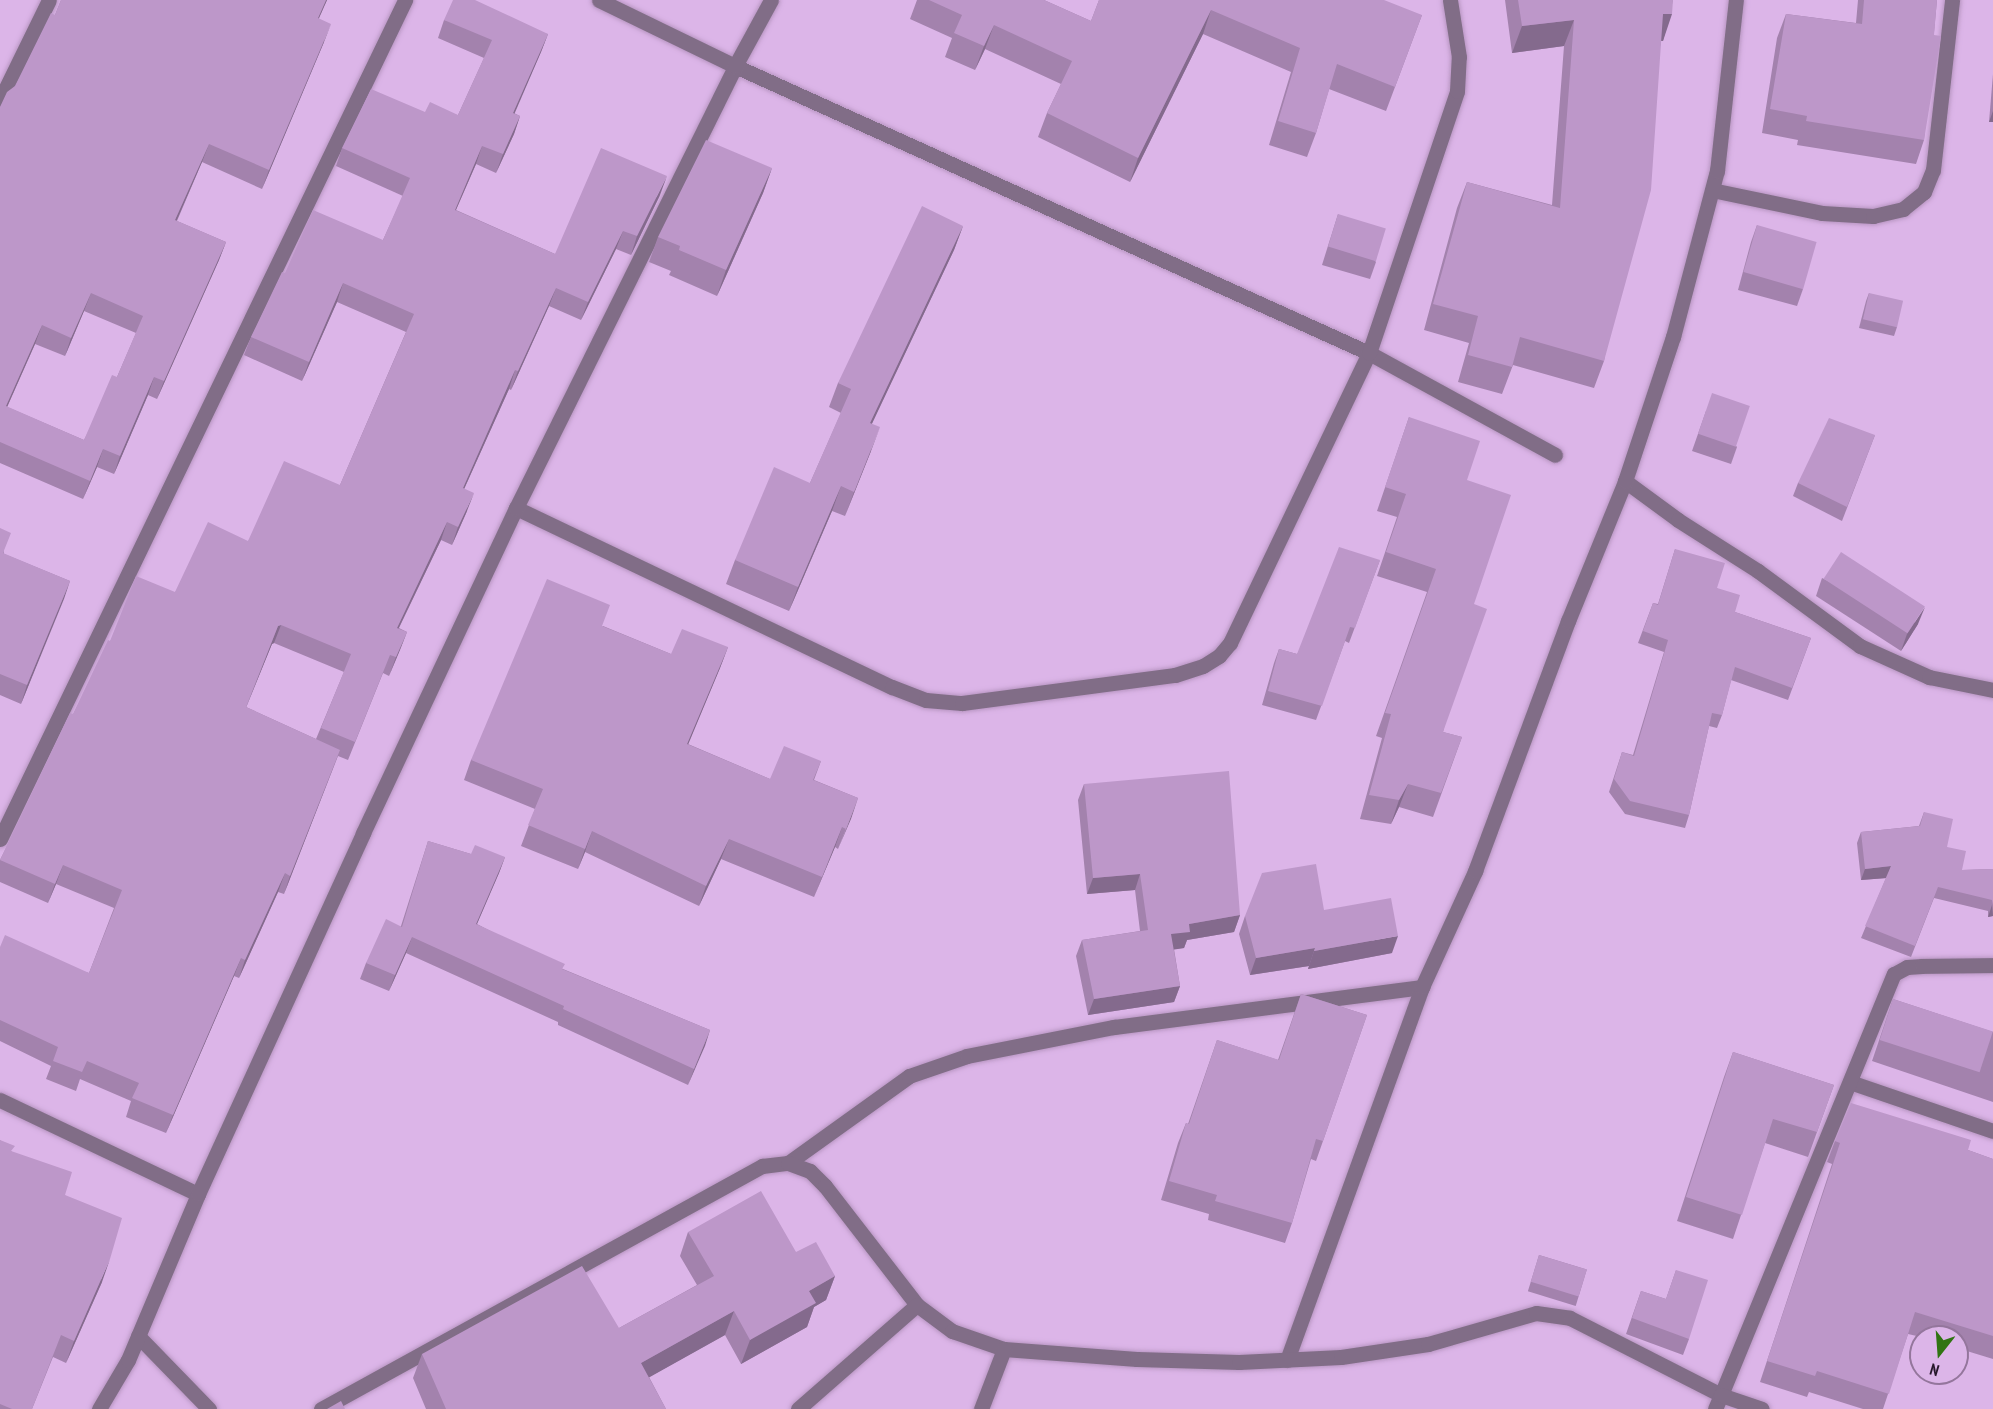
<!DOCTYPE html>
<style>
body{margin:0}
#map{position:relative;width:1993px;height:1409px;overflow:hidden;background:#dcb5e8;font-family:"PT Sans Narrow",sans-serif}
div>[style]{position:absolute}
.roads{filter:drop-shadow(0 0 2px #b896c2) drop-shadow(0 0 2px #b896c2)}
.minor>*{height:15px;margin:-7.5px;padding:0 7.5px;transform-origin:7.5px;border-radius:7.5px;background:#816d87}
.wall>*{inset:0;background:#a382ad;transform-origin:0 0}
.shaded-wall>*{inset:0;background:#846a8d}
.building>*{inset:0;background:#bd97c9;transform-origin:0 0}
span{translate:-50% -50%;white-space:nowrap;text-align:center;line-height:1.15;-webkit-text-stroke:6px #dcb5e8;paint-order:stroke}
.north{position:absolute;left:1909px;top:1325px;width:60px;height:60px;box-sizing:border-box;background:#dcb5e8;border:2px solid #94769c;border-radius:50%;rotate:197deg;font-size:16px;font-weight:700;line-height:24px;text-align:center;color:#27182b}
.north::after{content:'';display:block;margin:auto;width:21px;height:27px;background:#307412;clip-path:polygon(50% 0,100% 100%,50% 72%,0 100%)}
</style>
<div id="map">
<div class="roads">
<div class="minor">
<div style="left:599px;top:0;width:151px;rotate:25.9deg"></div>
<div style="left:735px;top:66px;width:696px;rotate:24.36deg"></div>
<div style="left:1369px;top:353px;width:212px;rotate:28.7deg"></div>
<div style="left:0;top:100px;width:111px;rotate:-63.9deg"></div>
<div style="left:1712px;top:190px;width:112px;rotate:11.8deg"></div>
<div style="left:1822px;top:213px;width:51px;rotate:3.4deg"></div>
<div style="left:1873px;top:216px;width:31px;rotate:-13deg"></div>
<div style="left:1903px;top:209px;width:27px;rotate:-39deg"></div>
<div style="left:1924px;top:192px;width:24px;rotate:-68deg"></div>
<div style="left:1933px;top:170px;width:171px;rotate:-83.6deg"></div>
<div style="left:1625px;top:481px;width:66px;rotate:36.3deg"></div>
<div style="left:1678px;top:520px;width:95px;rotate:32.5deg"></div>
<div style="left:1758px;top:571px;width:127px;rotate:36.3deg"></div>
<div style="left:1860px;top:646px;width:76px;rotate:24.2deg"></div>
<div style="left:1929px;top:677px;width:65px;rotate:11.5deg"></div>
<div style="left:516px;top:508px;width:416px;rotate:25.5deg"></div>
<div style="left:892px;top:687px;width:36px;rotate:21deg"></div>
<div style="left:926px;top:700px;width:36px;rotate:5deg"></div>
<div style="left:962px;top:703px;width:215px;rotate:-7.5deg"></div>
<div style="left:1175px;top:675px;width:29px;rotate:-18deg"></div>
<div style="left:1203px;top:666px;width:19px;rotate:-32deg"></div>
<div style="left:1219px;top:656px;width:17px;rotate:-50deg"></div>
<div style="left:1230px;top:643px;width:322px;rotate:-64.4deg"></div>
<div style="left:1369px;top:353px;width:276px;rotate:-71.4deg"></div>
<div style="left:1457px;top:91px;width:34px;rotate:-87deg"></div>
<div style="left:1459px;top:57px;width:58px;rotate:-99deg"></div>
<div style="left:0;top:839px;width:932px;rotate:-64.23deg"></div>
<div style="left:1850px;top:1082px;width:151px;rotate:18.9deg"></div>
<div style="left:0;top:1100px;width:219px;rotate:25.4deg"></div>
<div style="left:788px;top:1163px;width:149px;rotate:-35.7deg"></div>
<div style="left:909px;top:1076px;width:61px;rotate:-19deg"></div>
<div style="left:967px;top:1056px;width:150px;rotate:-11.2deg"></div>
<div style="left:1114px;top:1027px;width:311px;rotate:-7.4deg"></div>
<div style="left:138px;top:1336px;width:102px;rotate:45.8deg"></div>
<div style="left:1287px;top:1360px;width:397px;rotate:-70.1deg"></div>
<div style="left:1422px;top:987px;width:128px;rotate:-65.4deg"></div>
<div style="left:1475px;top:871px;width:267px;rotate:-69.6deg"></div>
<div style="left:1568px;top:621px;width:151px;rotate:-67.8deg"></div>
<div style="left:1625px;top:481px;width:152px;rotate:-71.6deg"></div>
<div style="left:1673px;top:337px;width:172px;rotate:-75.2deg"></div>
<div style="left:1717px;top:171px;width:172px;rotate:-83.7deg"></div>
<div style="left:99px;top:1409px;width:57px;rotate:-59.4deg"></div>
<div style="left:128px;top:1360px;width:180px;rotate:-67.1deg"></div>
<div style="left:198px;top:1194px;width:397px;rotate:-65.4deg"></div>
<div style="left:363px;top:833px;width:359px;rotate:-64.8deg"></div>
<div style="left:516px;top:508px;width:493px;rotate:-63.6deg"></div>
<div style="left:735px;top:66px;width:75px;rotate:-61.4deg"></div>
<div style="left:321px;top:1409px;width:504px;rotate:-28.86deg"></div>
<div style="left:762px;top:1166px;width:26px;rotate:-7deg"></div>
<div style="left:788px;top:1163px;width:23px;rotate:20deg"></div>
<div style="left:810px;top:1171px;width:21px;rotate:45deg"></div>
<div style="left:825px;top:1186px;width:150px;rotate:52.3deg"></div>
<div style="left:917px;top:1305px;width:44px;rotate:36.6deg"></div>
<div style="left:952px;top:1331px;width:55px;rotate:19.1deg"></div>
<div style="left:1004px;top:1349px;width:133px;rotate:4.3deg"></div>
<div style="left:1137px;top:1359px;width:102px;rotate:1.7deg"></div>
<div style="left:1239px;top:1362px;width:102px;rotate:-2.8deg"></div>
<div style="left:1341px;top:1357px;width:88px;rotate:-8.5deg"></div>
<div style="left:1428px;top:1344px;width:112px;rotate:-16deg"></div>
<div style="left:1536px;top:1313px;width:34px;rotate:8deg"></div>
<div style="left:1570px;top:1318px;width:169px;rotate:27deg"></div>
<div style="left:1721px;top:1395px;width:455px;rotate:-67.7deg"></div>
<div style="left:1894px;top:974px;width:15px;rotate:-28deg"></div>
<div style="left:1907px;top:967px;width:15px;rotate:-4deg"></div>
<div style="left:1922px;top:966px;width:71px;rotate:-0.8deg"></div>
<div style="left:798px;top:1409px;width:158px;rotate:-41.2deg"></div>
<div style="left:981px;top:1409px;width:64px;rotate:-69deg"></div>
<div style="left:1715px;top:1409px;width:15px;rotate:-67deg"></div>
<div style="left:1721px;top:1395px;width:43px;rotate:18.9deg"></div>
</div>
</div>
<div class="wall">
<div style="clip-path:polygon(evenodd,61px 0,327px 0,319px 18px,324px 42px,262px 189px,202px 162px,177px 221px,226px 242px,219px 260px,157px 399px,148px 395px,114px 474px,97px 467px,83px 499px,0 463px,0 107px,15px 86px,55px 15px,61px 0,84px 311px,136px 333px,117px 377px,84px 440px,7px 407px,35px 344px,65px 356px,84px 311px)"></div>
<div style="clip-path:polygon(917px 0,1044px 0,1091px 21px,1099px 0,1422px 15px,1386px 111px,1329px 89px,1316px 133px,1307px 157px,1269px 145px,1291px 72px,1203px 34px,1130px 182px,1038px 137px,1047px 113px,1061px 84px,985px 49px,975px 70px,945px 57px,952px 38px,910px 19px)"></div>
<div style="clip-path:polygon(1505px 0,1673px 0,1663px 41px,1661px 41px,1604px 361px,1594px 388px,1513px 365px,1502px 394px,1458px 382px,1469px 343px,1424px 330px,1457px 208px,1467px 182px,1552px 205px,1564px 46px,1512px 53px)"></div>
<div style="clip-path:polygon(1858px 0,1937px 0,1924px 140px,1916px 164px,1797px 145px,1798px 140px,1762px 133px,1777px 38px,1786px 14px,1856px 23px)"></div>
<div style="clip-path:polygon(evenodd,444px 20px,548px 34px,541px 52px,514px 113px,520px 116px,514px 134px,496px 173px,476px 164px,456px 210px,555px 254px,660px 195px,631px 255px,616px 249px,581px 320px,549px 306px,511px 390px,509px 389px,464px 489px,467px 511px,452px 545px,441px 540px,399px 628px,407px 632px,389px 676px,383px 673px,348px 760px,338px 756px,284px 894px,278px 892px,239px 978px,234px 976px,166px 1133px,126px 1117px,131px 1101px,80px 1079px,76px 1091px,46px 1079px,51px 1066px,0 1041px,0 947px,89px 973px,114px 908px,56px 884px,48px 903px,0 882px,0 860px,110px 641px,175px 592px,248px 541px,340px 485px,406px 332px,337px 302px,302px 381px,244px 355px,251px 337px,285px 273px,383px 240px,403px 196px,336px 166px,342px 148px,425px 112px,458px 115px,484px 58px,438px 38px,444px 20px,274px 643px,344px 672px,316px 739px,246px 707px,272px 644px,274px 643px)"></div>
<div style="clip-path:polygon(1993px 74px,1993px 122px,1989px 122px)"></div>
<div style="clip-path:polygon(772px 168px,763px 193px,717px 296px,669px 275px,671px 271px,649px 262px,658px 237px)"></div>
<div style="clip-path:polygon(1338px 214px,1376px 262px,1370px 279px,1322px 265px)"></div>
<div style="clip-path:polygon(1757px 225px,1803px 289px,1797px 306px,1738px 290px,1751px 242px)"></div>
<div style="clip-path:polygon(963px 226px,954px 250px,872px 423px,871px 451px,845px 516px,832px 511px,789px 611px,726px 584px,735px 560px,810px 483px,841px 413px,829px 407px,838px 383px)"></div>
<div style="clip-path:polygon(1869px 293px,1897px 327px,1894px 336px,1859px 328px,1866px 301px)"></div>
<div style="clip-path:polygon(1706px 411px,1737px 447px,1731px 464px,1692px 451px)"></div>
<div style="clip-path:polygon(1409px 417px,1467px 480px,1474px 604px,1443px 732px,1462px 737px,1433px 817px,1399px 807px,1391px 824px,1360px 819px,1382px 738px,1376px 736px,1427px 592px,1377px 576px,1397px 517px,1377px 511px)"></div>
<div style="clip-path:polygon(1875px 435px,1842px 521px,1793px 496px,1798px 483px)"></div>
<div style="clip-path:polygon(0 528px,4px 554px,70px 581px,21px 704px,0 695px)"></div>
<div style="clip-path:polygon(1675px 549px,1717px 588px,1735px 612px,1811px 638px,1788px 700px,1731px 680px,1722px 715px,1717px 728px,1709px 726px,1689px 815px,1685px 828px,1625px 814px,1609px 792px,1622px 752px,1633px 755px,1664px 652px,1638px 643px,1653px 603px,1658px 604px)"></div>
<div style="clip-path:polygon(1380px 560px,1349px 643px,1345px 641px,1316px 720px,1262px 705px,1274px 663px,1279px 649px,1297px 654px)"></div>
<div style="clip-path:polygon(1822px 578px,1918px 624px,1901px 651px,1816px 596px)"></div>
<div style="clip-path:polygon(603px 626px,671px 654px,728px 647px,720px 668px,688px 744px,770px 779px,821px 761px,814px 780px,858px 798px,838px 849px,835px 847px,814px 897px,721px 859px,699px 906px,585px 852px,578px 869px,521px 846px,535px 809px,464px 780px,471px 760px)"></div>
<div style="clip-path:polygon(1084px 784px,1240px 915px,1234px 932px,1187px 940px,1184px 948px,1174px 949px,1180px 986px,1174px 1002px,1088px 1015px,1076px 956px,1082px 940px,1140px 931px,1135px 890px,1087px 894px,1078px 800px)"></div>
<div style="clip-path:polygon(1924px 812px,1962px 870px,1993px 869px,1993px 916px,1988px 917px,1988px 911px,1934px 898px,1911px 957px,1861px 938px,1886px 878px,1861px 880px,1857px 843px,1861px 832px,1919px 826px)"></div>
<div style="clip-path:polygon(428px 841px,471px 854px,505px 857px,499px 873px,477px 924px,563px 969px,710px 1030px,688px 1085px,558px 1025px,558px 1022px,406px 953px,389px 991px,360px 979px,366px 963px,401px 926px)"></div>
<div style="clip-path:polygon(1324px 910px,1392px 953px,1308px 969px,1309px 966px,1250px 975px,1239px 934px,1245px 916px)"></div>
<div style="clip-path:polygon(1301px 994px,1367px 1015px,1316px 1161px,1311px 1159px,1292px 1223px,1285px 1243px,1208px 1220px,1209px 1214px,1161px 1200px,1178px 1143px,1186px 1123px,1188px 1124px,1217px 1040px,1278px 1060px)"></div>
<div style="clip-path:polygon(1893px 999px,1993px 1032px,1993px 1102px,1872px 1061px)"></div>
<div style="clip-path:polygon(1733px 1052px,1834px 1085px,1808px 1157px,1765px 1143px,1733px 1239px,1677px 1221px,1724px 1077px)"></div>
<div style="clip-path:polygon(0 1140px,12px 1152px,65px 1195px,102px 1282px,66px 1363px,53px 1357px,32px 1409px,0 1409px)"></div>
<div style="clip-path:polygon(1835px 1141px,1968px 1150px,1993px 1159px,1993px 1359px,1957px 1348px,1957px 1337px,1921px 1337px,1908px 1334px,1883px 1409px,1863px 1409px,1809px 1392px,1807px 1397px,1760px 1382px,1832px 1164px,1827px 1162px)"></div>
<div style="clip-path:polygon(688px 1232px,796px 1252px,835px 1276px,826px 1300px,814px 1307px,807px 1327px,741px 1364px,725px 1335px,649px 1377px,666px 1409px,426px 1409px,413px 1378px,422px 1354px,619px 1328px,697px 1285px,680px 1256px)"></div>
<div style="left:1539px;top:1255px;width:50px;height:38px;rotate:17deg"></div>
<div style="clip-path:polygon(1676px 1270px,1689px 1339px,1683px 1355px,1626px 1334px,1641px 1291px,1666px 1299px)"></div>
</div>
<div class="shaded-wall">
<div style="clip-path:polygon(326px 0,327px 0,311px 36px,318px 18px)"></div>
<div style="clip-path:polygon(1211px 10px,1203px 34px,1130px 182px,1138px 158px)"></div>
<div style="clip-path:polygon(1663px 14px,1672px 14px,1663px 41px,1654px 41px)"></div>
<div style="clip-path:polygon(1574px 20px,1564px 46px,1512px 53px,1522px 26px)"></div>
<div style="clip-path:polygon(331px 24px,324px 42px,262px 189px,269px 170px)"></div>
<div style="clip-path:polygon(994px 25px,985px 49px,975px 70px,984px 46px)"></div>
<div style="clip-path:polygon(548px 34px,541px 52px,507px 131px,513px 113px)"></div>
<div style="clip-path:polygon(1993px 111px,1993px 122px,1989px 122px)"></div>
<div style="clip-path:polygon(520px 116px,514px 134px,496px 173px,503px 154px)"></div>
<div style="clip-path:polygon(209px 144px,202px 162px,169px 238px,175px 220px)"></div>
<div style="clip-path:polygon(482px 146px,476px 164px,448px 228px,455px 210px)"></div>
<div style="clip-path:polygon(772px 168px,763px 193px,717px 296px,726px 270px)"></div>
<div style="clip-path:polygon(667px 176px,660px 195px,631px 255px,637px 236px)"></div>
<div style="clip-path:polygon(963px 226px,954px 250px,861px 447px,870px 423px)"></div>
<div style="clip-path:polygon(623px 231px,616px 249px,581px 320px,588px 302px)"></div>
<div style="clip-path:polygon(226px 242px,219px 260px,157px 399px,164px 381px)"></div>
<div style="clip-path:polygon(343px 283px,337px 302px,302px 381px,309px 362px)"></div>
<div style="clip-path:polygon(556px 288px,549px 306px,511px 390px,518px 371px)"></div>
<div style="clip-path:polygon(91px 293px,84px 311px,65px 356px,71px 338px)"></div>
<div style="clip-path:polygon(42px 325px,35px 344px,0 423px,6px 406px)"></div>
<div style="clip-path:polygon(515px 370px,509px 389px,456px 507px,463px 488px)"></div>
<div style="clip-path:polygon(154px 377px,148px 395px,114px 474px,120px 456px)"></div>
<div style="clip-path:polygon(880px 427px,871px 451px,845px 516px,854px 492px)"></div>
<div style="clip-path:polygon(103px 449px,97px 467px,83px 499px,90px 481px)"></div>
<div style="clip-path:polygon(841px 486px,832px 511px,789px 611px,798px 587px)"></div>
<div style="clip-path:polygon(474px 493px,467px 511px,452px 545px,458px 527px)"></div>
<div style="clip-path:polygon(447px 522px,441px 540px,390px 646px,397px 628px)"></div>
<div style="clip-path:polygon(70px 581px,64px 599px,21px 704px,27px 685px)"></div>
<div style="clip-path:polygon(1925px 607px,1918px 624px,1901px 651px,1907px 634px)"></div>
<div style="clip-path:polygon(281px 625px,274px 643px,272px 644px,239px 725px,278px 626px)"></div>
<div style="clip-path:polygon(407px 632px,400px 650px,389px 676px,396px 657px)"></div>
<div style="clip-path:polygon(728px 647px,720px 668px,680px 764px,687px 744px)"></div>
<div style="clip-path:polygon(340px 750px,284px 894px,290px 876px)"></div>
<div style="clip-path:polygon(1408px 784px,1399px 807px,1391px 824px,1399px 800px)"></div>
<div style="clip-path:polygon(858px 798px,851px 819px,838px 849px,846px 829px)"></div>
<div style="clip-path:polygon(842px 827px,835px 847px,814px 897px)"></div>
<div style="clip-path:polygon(592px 831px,585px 852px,578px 869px,585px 849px)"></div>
<div style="clip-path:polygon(729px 839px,721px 859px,699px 906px,706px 886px)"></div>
<div style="clip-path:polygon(505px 857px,499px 873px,470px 940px,476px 924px)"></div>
<div style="clip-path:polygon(63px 865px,56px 884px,48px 903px,55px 884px)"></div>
<div style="clip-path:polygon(1891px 866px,1887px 878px,1861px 880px,1865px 869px)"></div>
<div style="clip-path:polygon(285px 873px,278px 892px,239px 978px,245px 960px)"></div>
<div style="clip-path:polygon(1140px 874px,1135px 890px,1087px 894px,1093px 878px)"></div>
<div style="clip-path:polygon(1992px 905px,1993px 916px,1988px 917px)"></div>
<div style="clip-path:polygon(1240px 915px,1234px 932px,1187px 940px,1184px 948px,1165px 951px,1171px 934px,1189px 924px)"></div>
<div style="clip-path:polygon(1398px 936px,1392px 953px,1308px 969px,1314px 951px)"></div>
<div style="clip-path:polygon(412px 937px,406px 953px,389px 991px,395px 975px)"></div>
<div style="clip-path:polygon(1315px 948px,1309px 966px,1250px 975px,1256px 958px)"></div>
<div style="clip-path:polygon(241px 958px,234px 976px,166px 1133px,173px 1115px)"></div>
<div style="clip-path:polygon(1180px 986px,1174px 1002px,1088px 1015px,1094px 999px)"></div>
<div style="clip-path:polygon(710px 1030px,705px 1046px,688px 1085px,694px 1069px)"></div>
<div style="clip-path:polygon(110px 1259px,102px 1282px,66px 1363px,74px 1341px)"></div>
<div style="clip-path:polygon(835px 1276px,826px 1300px,814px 1307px,807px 1327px,741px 1364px,750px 1340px,809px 1291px)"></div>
<div style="clip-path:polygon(734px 1311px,725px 1335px,632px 1387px,641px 1363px)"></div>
</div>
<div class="building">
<div style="clip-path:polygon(evenodd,61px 0,326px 0,318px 18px,331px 24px,269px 170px,209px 144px,175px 220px,226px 242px,164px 381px,154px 377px,120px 456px,103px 449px,90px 481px,0 442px,0 107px,7px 92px,15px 86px,51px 13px,55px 15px,61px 0,91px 293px,143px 316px,117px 377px,112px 375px,84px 440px,6px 406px,42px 325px,71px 338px,91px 293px)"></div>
<div style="clip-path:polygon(453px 0,475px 0,548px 34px,513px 113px,520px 116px,503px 154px,482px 146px,455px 210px,555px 254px,601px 148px,667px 176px,637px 236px,623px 231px,588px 302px,556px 288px,518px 371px,515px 370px,463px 488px,474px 493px,458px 527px,447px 522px,397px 628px,407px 632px,396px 657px,390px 655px,355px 742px,321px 728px,351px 654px,281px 625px,278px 626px,246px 707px,340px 750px,290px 876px,285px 873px,245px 960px,241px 958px,173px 1115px,132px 1098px,139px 1083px,87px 1061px,82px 1072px,53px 1061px,58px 1047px,0 1020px,0 947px,5px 935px,89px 973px,122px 890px,63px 865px,55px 884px,0 860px,70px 713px,73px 714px,108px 640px,110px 641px,136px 576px,175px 592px,208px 522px,248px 541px,284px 461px,340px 485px,414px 314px,343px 283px,309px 362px,251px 337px,282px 272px,285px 273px,313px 210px,383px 240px,410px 178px,342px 148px,371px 89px,425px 112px,430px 102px,458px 115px,492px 40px,444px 20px)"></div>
<div style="clip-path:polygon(929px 0,1044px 0,1091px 21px,1099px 0,1384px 0,1422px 15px,1395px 87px,1337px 64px,1316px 133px,1278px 121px,1300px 48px,1211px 10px,1138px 158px,1047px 113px,1072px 61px,994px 25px,984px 46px,954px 33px,962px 15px)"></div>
<div style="clip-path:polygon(1518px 0,1673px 0,1672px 14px,1663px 14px,1651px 190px,1604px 361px,1520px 337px,1512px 367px,1468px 355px,1478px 316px,1433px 304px,1467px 182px,1560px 208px,1574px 20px,1522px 26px)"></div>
<div style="clip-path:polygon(1864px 0,1937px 0,1934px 35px,1941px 36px,1924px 140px,1806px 121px,1807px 116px,1770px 109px,1786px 14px,1862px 24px)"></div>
<div style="clip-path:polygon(706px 140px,772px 168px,726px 270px,679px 250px,680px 246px,658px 237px)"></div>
<div style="clip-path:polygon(922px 206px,963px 226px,870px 423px,880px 427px,854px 492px,841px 486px,798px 587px,735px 560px,774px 467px,810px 483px,851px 389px,838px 383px)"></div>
<div style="left:1338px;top:214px;width:50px;height:34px;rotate:17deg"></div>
<div style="left:1757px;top:225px;width:62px;height:49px;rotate:16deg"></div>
<div style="left:1869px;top:293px;width:35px;height:27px;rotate:13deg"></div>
<div style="left:1712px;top:393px;width:40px;height:43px;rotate:19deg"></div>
<div style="clip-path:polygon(1409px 417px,1480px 441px,1467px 480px,1511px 495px,1474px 604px,1487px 609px,1443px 732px,1462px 737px,1441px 793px,1408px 784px,1399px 800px,1369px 795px,1391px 714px,1385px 713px,1436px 569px,1386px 552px,1406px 494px,1385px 487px)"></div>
<div style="clip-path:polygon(1829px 418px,1875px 435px,1847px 507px,1798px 483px)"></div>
<div style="clip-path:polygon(0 528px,11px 533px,3px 553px,70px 581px,27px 685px,0 674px)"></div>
<div style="clip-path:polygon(1339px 547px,1380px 560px,1355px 628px,1350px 627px,1322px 706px,1268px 691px,1279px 649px,1297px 654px)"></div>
<div style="clip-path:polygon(1675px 549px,1725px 563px,1717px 588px,1740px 595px,1735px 612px,1811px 638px,1792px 688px,1735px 667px,1722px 715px,1712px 713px,1689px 815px,1630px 801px,1614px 779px,1622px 752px,1634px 756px,1668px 640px,1643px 631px,1653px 603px,1658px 605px)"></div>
<div style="left:1841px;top:552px;width:100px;height:32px;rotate:33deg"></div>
<div style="clip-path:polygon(547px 579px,610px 605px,602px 626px,671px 654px,682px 629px,728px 647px,687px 744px,770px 779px,784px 746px,821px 761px,813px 780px,858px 798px,846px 829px,842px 827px,822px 877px,729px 839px,706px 886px,592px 831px,585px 849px,528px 825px,543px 789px,471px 760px)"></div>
<div style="clip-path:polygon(1229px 771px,1240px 915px,1189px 924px,1190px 932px,1171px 934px,1180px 986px,1094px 999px,1082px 940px,1148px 930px,1140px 874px,1093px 878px,1084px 784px)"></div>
<div style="clip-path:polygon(1924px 812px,1953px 819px,1947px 847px,1966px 851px,1962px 870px,1993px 869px,1993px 905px,1992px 900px,1938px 887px,1915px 946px,1865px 926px,1891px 866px,1865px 869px,1861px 832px,1920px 826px)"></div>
<div style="clip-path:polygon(428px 841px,471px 854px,475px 845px,505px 857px,476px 924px,565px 964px,562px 969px,710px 1030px,694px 1069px,563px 1009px,564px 1006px,412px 937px,395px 975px,366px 963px,386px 919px,402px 927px)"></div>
<div style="clip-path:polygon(1316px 864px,1324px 910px,1391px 898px,1398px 936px,1314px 951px,1315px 948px,1256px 958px,1245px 916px,1262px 873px)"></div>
<div style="clip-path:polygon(1301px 994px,1367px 1015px,1323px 1141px,1316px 1139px,1292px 1223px,1215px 1201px,1217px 1195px,1169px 1181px,1186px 1123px,1189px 1124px,1217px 1040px,1279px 1060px)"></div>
<div style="left:1893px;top:999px;width:105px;height:43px;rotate:18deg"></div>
<div style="clip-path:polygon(1733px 1052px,1834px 1085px,1817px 1132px,1773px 1119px,1742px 1215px,1686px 1197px)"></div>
<div style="clip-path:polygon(1851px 1103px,1971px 1140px,1968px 1150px,1993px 1159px,1993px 1336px,1915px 1312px,1889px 1394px,1817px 1371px,1815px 1376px,1767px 1361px,1840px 1143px,1835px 1141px)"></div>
<div style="clip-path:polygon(0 1140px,15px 1146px,11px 1151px,72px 1172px,65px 1195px,122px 1218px,110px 1259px,74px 1341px,61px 1335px,32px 1409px,12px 1409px,0 1404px)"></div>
<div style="clip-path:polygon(761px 1191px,796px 1252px,816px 1242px,835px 1276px,809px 1291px,816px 1303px,750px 1340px,734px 1311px,641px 1363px,666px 1409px,446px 1409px,422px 1354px,582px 1266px,619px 1328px,714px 1276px,688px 1232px)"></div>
<div style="left:1539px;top:1255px;width:50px;height:28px;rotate:17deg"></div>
<div style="clip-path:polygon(1676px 1270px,1708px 1280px,1689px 1339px,1632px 1318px,1641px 1291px,1666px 1299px)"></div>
<div style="clip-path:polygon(341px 1401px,345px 1409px,327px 1409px)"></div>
</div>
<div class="north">N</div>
</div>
